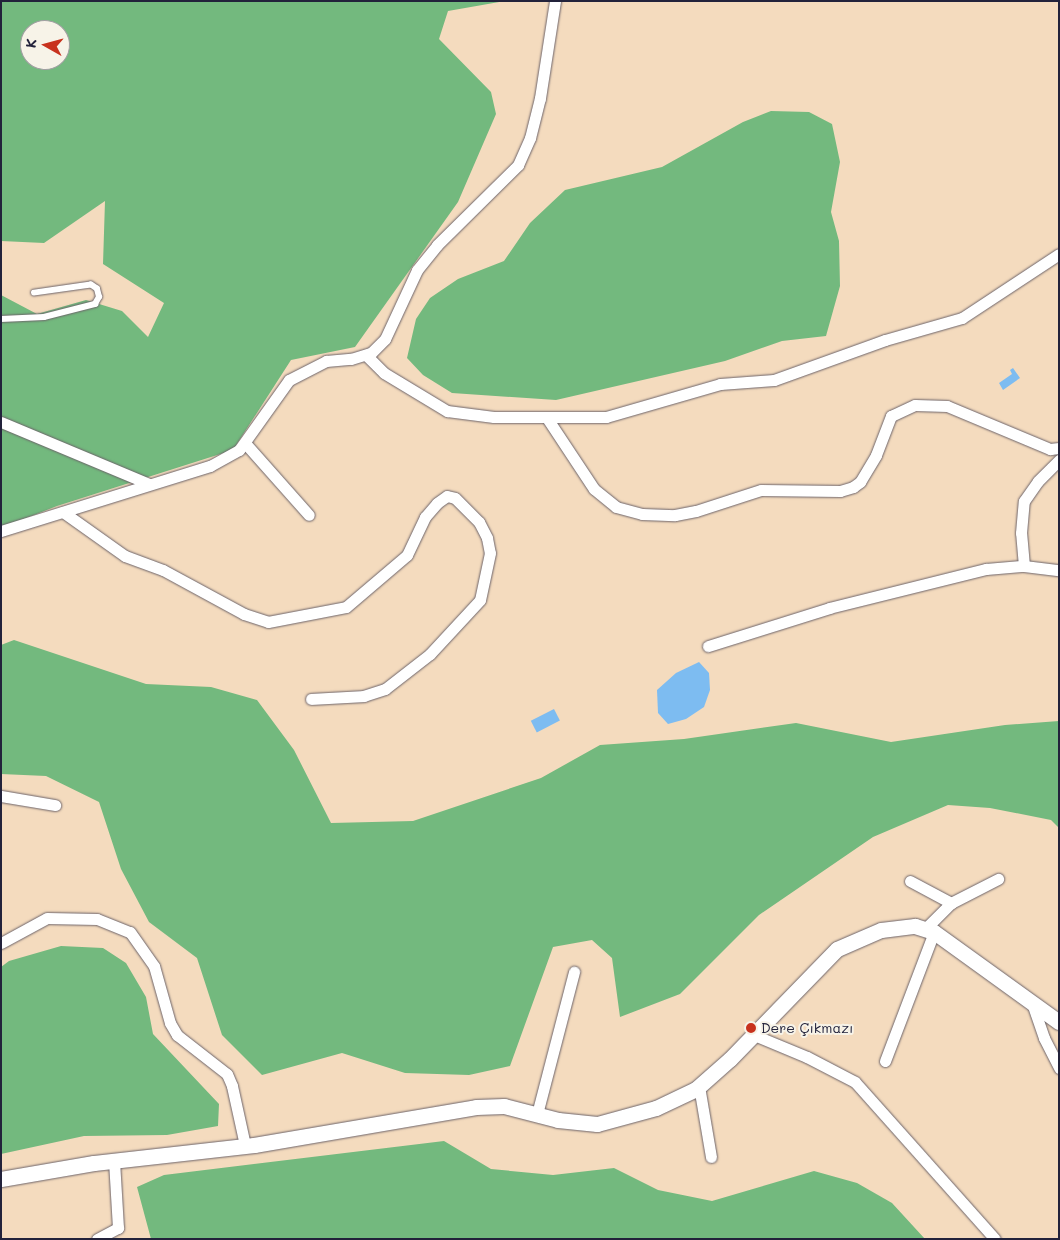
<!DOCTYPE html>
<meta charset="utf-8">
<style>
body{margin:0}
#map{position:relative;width:1060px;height:1240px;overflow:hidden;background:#f4dbbe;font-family:Mali,sans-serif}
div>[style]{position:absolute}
.forest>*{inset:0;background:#73b97e}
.water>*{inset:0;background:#7dbcf1;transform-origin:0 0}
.roads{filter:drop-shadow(0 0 1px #6c6369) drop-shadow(0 0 1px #6c6369)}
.service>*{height:5.5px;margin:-2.75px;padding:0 2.75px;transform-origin:2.75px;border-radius:2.75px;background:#fff}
.minor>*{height:11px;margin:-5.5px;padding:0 5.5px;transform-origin:5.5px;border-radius:5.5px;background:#fff}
.tertiary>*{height:15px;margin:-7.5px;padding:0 7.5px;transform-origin:7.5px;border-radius:7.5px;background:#fff}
.dots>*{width:14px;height:14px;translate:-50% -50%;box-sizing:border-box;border:2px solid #f7f3e8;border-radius:50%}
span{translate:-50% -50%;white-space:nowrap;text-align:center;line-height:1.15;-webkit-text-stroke:4px #f7f3e8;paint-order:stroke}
.poi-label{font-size:14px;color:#22223b}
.left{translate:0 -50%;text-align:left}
.frame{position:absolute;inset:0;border:2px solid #22223b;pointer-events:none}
.north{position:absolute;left:20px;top:20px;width:50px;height:50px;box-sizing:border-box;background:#f7f3e8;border:1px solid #a29fa3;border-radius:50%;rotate:277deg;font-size:14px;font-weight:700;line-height:20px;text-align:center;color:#22223b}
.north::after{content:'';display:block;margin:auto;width:18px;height:22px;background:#c8321e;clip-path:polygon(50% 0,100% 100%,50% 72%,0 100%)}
</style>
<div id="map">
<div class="forest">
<div style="clip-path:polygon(evenodd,1px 1px,505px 1px,448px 11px,439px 39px,491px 92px,496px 114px,458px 202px,355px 347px,291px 360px,233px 450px,57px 506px,1px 528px,1px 295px,37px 314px,86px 300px,122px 311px,148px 337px,164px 303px,103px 264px,105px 201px,44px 243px,1px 241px,1px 1px,30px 30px,60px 30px,60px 60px,30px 60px,30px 30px)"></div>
<div style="clip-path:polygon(771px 111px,809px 112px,832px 124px,840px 162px,831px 212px,839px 241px,840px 286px,826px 336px,782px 341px,725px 361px,556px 400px,452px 393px,423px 375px,407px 358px,416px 319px,430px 298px,458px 279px,504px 261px,530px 223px,565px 190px,662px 167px,743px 122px)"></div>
<div style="clip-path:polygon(14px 640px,146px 684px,211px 687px,257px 700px,294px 750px,331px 823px,413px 821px,541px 778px,600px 745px,684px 739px,796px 723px,891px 742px,1005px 725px,1059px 721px,1059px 828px,1051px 820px,990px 808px,948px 805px,873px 837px,759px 915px,680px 994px,620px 1017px,612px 958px,592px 940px,553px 947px,510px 1066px,469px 1075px,405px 1073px,342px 1053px,262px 1075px,222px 1035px,197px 958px,149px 922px,121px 869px,99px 802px,46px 776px,1px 774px,1px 645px)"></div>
<div style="clip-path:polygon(61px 946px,103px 948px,126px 963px,146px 997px,153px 1034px,219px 1104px,218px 1126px,167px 1135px,84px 1136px,1px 1154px,1px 967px,9px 961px)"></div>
<div style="clip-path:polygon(444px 1141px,491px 1169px,553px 1175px,614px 1168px,658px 1190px,712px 1201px,814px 1171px,857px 1183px,892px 1203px,925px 1239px,151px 1239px,137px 1187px,164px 1175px)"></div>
</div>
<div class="water">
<div style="clip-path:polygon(1013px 368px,1020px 378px,1003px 390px,999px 383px,1012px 374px,1010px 370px)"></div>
<div style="clip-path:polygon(699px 662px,709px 673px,710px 690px,704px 707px,686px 719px,668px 724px,658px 713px,657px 690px,676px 673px)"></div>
<div style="left:554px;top:709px;width:13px;height:26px;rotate:63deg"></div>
</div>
<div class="roads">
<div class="service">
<div style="left:1px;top:319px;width:43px;rotate:-2.7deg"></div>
<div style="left:44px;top:317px;width:53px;rotate:-14.3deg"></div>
<div style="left:95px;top:304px;width:8px;rotate:-60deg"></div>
<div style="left:99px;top:297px;width:8px;rotate:-104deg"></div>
<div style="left:97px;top:289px;width:7px;rotate:-146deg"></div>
<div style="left:91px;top:285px;width:57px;rotate:171.9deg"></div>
</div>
<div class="minor">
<div style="left:366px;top:355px;width:25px;rotate:45deg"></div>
<div style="left:384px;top:373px;width:74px;rotate:31.1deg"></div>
<div style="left:447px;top:411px;width:47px;rotate:7.3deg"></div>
<div style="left:494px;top:417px;width:112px"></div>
<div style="left:606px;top:417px;width:119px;rotate:-16.1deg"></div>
<div style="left:720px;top:384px;width:54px;rotate:-4.2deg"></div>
<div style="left:774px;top:380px;width:118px;rotate:-19.8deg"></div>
<div style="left:885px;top:340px;width:80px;rotate:-15.9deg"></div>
<div style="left:962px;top:318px;width:116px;rotate:-33.4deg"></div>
<div style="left:547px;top:418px;width:85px;rotate:56.5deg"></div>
<div style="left:594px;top:489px;width:28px;rotate:39deg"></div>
<div style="left:616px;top:507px;width:27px;rotate:15deg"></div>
<div style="left:642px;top:514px;width:33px;rotate:2deg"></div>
<div style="left:675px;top:515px;width:21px;rotate:-11deg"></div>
<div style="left:696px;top:511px;width:68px;rotate:-17.9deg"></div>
<div style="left:761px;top:490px;width:79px;rotate:0.7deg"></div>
<div style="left:840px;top:491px;width:14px;rotate:-17deg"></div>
<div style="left:853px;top:487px;width:9px;rotate:-36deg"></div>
<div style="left:860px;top:482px;width:31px;rotate:-59deg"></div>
<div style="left:876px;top:455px;width:42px;rotate:-69deg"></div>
<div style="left:891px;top:416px;width:26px;rotate:-25deg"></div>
<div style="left:915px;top:405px;width:32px;rotate:2deg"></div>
<div style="left:947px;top:406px;width:112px;rotate:22.7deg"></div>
<div style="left:1050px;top:449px;width:9px;rotate:-6deg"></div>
<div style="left:1px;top:422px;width:160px;rotate:22.7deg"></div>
<div style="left:245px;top:443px;width:96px;rotate:48.4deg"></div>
<div style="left:63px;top:512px;width:76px;rotate:35.4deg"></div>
<div style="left:125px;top:556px;width:40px;rotate:20.2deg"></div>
<div style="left:163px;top:570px;width:92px;rotate:28.5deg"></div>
<div style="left:244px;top:614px;width:25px;rotate:18deg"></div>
<div style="left:268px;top:622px;width:79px;rotate:-10.9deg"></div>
<div style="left:346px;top:607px;width:80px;rotate:-40.4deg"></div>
<div style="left:407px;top:555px;width:42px;rotate:-64.7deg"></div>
<div style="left:425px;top:517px;width:18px;rotate:-49deg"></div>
<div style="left:437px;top:503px;width:12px;rotate:-35deg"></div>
<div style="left:447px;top:496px;width:8px;rotate:14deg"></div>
<div style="left:455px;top:498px;width:34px;rotate:45deg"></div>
<div style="left:479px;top:522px;width:18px;rotate:63deg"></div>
<div style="left:487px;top:538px;width:15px;rotate:79deg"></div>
<div style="left:490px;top:553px;width:48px;rotate:102deg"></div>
<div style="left:480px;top:600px;width:74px;rotate:132.8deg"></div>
<div style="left:430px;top:654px;width:57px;rotate:142.1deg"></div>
<div style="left:385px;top:689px;width:22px;rotate:162deg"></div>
<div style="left:364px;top:696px;width:53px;rotate:176.8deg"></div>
<div style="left:1px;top:531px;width:219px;rotate:-17.3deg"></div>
<div style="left:210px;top:466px;width:33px;rotate:-29deg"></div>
<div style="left:239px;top:450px;width:86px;rotate:-54.5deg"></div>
<div style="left:289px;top:380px;width:42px;rotate:-27.2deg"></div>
<div style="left:326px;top:361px;width:25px;rotate:-5deg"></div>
<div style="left:351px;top:359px;width:21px;rotate:-17deg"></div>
<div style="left:371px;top:353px;width:20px;rotate:-45deg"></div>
<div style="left:385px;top:339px;width:76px;rotate:-65.1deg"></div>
<div style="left:417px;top:270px;width:32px;rotate:-51deg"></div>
<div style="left:437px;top:245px;width:114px;rotate:-44.6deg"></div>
<div style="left:518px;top:165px;width:30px;rotate:-66deg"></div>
<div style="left:530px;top:138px;width:41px;rotate:-76deg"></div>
<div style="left:540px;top:98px;width:98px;rotate:-81.2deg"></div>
<div style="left:1024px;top:566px;width:33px;rotate:-95deg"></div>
<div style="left:1021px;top:533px;width:32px;rotate:-85deg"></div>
<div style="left:1024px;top:501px;width:24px;rotate:-55deg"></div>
<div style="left:1038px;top:481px;width:30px;rotate:-45deg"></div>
<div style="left:708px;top:646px;width:127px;rotate:-17.4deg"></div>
<div style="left:829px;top:608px;width:162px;rotate:-14deg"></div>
<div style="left:986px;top:569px;width:38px;rotate:-5deg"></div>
<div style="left:1024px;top:566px;width:35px;rotate:7deg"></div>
<div style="left:1px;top:796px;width:55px;rotate:9.5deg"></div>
<div style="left:910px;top:881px;width:47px;rotate:28.2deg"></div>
<div style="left:925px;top:929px;width:37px;rotate:-45deg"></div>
<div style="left:951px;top:903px;width:53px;rotate:-27.1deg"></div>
<div style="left:1px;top:943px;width:52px;rotate:-28.5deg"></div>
<div style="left:47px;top:918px;width:50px;rotate:1.1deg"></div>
<div style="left:97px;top:919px;width:35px;rotate:22deg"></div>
<div style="left:130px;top:932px;width:42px;rotate:54.8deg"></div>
<div style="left:154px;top:966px;width:59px;rotate:74.3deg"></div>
<div style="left:170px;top:1023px;width:14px;rotate:60deg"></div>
<div style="left:177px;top:1035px;width:63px;rotate:38deg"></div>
<div style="left:227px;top:1074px;width:13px;rotate:67deg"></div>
<div style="left:232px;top:1086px;width:60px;rotate:77.6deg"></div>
<div style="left:1032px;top:1003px;width:37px;rotate:71deg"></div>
<div style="left:1044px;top:1038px;width:34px;rotate:63deg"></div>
<div style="left:754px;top:1035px;width:57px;rotate:22.5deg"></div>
<div style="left:807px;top:1057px;width:54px;rotate:27.5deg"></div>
<div style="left:855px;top:1082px;width:210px;rotate:48.3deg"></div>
<div style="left:885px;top:1061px;width:138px;rotate:-69.2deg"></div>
<div style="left:699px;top:1086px;width:72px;rotate:80.4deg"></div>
<div style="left:537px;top:1114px;width:147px;rotate:-75.4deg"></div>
<div style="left:97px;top:1239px;width:24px;rotate:-28deg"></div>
<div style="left:118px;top:1228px;width:67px;rotate:-93.4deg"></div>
</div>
<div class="tertiary">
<div style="left:1px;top:1179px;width:94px;rotate:-9.8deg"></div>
<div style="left:94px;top:1163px;width:161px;rotate:-6.4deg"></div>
<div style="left:254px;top:1145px;width:225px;rotate:-9.7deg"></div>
<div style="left:476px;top:1107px;width:28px;rotate:-2deg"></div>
<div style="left:504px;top:1106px;width:56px;rotate:14.5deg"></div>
<div style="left:558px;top:1120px;width:39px;rotate:6deg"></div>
<div style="left:597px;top:1124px;width:61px;rotate:-15.2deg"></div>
<div style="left:656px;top:1108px;width:44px;rotate:-25.4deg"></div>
<div style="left:696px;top:1089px;width:45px;rotate:-41.4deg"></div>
<div style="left:730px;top:1059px;width:153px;rotate:-45.8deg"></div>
<div style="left:837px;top:949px;width:48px;rotate:-23.4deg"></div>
<div style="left:881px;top:930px;width:34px;rotate:-7deg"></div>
<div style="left:915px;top:926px;width:20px;rotate:18deg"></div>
<div style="left:934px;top:932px;width:154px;rotate:35.8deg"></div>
</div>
</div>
<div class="dots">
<div style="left:751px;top:1028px;background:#c8321e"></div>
</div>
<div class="poi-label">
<span class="left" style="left:761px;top:1028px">Dere Çıkmazı</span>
</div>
<div class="frame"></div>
<div class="north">K</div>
</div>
